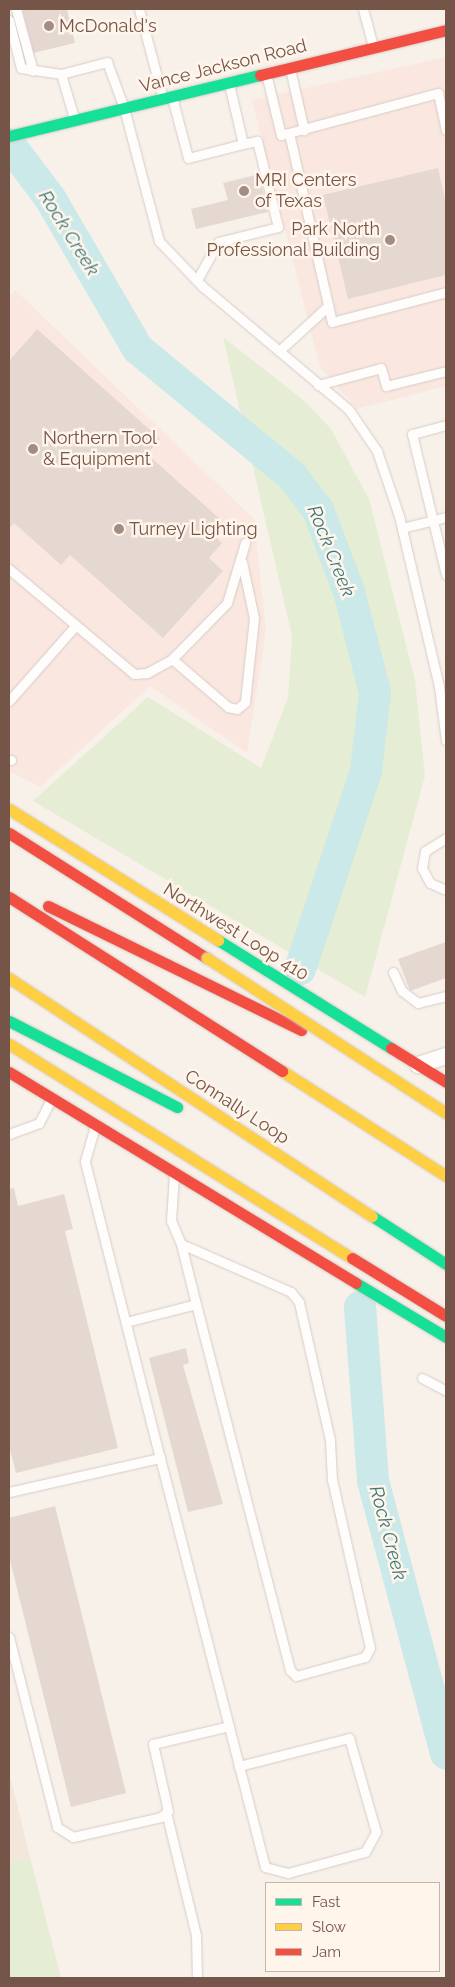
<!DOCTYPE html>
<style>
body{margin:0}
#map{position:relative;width:455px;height:1987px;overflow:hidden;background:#f7f1ea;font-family:Raleway,sans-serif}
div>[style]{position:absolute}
.residential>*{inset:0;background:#f3e6da}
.commercial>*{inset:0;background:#fae7e0}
.green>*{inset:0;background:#e5eed4}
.river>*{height:32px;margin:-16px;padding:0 16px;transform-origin:16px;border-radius:16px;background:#cbe9e8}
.building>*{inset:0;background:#e4d8d1}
.roads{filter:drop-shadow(0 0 1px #d6ccc7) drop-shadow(0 0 1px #d6ccc7)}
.lane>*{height:9px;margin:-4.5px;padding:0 4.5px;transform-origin:4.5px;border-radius:4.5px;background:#fefdfc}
.street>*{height:16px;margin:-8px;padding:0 8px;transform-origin:8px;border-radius:8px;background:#fefdfc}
.fast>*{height:11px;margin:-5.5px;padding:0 5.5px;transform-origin:5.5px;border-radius:5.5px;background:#16e098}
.slow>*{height:11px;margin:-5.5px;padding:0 5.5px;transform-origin:5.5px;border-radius:5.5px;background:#ffcf43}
.jam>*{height:11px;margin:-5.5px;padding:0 5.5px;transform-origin:5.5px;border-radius:5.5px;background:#f24e42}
.bridges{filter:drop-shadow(0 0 1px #d8cec9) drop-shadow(0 0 1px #d8cec9)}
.slow-bridge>*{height:11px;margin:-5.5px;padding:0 5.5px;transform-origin:5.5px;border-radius:5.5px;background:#ffcf43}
.dots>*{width:14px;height:14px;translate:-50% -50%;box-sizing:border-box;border:2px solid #fff5eb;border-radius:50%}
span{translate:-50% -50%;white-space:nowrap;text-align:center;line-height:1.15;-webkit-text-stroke:5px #fff5eb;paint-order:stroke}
.poi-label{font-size:18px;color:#765549}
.left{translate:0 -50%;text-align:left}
.right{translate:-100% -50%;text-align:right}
.street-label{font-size:18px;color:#765549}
.water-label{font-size:19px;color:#3c787c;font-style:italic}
.frame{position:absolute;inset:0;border:10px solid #765549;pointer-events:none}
.legend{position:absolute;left:265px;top:1882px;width:175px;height:90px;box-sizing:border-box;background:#fff5eb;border:1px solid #c8b5aa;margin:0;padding:6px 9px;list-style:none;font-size:15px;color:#765549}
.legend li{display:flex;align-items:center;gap:10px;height:25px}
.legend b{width:25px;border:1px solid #c8b5aa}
</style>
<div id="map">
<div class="residential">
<div style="clip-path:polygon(9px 1772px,30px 1857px,9px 1863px)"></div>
</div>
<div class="commercial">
<div style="clip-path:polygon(446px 57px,446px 386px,357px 409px,320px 367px,252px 100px)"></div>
<div style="clip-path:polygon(15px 290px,254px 519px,266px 631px,247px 753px,150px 686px,40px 787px,9px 771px,9px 297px)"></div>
</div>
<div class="green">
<div style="clip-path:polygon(223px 337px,307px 403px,331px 429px,369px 499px,415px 680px,425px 776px,365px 997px,33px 801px,148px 697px,261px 768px,288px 698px,292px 636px)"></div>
<div style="clip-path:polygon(30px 1857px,61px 1978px,9px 1978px,9px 1863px)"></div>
</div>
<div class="river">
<div style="left:9px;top:144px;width:68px;rotate:52.8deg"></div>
<div style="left:50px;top:198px;width:175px;rotate:59.8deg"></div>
<div style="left:138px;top:349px;width:200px;rotate:39.5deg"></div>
<div style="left:292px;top:476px;width:43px;rotate:52.6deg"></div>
<div style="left:318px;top:510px;width:87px;rotate:69.1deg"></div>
<div style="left:349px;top:591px;width:105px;rotate:75.7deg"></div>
<div style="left:375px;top:693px;width:79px;rotate:96.6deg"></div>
<div style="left:366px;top:771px;width:209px;rotate:108.4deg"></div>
<div style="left:360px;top:1307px;width:174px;rotate:85.7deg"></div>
<div style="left:373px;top:1481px;width:282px;rotate:75deg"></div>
</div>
<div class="building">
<div style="clip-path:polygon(22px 9px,67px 9px,75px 43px,33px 53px)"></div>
<div style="clip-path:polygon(438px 168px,446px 204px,446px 275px,348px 299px,323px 195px)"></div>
<div style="clip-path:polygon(259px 174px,268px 212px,196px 229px,191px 209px,228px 200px,223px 183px)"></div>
<div style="clip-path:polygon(37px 329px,160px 439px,147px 454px,220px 519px,209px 531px,222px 543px,209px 558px,223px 571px,163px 638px,70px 555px,61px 565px,14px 523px,9px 529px,9px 361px)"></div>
<div style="clip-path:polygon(446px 942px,446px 978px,410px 991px,398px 959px)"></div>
<div style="clip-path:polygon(14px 1188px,18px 1206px,64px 1194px,73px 1229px,65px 1231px,118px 1448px,16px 1473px,9px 1446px,9px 1189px)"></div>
<div style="clip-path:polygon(186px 1348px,189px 1363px,183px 1365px,223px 1504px,188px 1512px,149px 1358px)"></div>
<div style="clip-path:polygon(55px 1506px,126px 1793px,71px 1807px,9px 1556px,9px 1518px)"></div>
</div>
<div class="roads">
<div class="lane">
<div style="left:16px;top:9px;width:64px;rotate:74.7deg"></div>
<div style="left:139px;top:9px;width:93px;rotate:75.1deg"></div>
<div style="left:363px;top:9px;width:39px;rotate:75deg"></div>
<div style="left:9px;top:20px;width:49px;rotate:76deg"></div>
<div style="left:21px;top:68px;width:40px;rotate:8.5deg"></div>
<div style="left:61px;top:74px;width:46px;rotate:73.5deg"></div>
<div style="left:290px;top:69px;width:63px;rotate:77.1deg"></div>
<div style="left:61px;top:74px;width:48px;rotate:-14.6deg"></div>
<div style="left:107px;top:62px;width:49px;rotate:69.7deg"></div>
<div style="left:124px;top:108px;width:138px;rotate:75.3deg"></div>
<div style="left:159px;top:241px;width:62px;rotate:46.3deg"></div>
<div style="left:202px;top:286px;width:192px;rotate:40.1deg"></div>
<div style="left:349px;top:410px;width:50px;rotate:55.7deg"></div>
<div style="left:377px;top:451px;width:69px;rotate:71.3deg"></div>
<div style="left:399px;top:516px;width:176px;rotate:76.8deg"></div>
<div style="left:439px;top:687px;width:54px;rotate:82.6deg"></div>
<div style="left:266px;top:74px;width:63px;rotate:76.2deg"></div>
<div style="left:281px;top:135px;width:163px;rotate:-15deg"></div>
<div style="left:438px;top:93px;width:38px;rotate:78deg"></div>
<div style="left:172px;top:97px;width:63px;rotate:75.3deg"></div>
<div style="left:188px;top:158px;width:57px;rotate:-14.3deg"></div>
<div style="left:243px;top:144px;width:62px;rotate:-103.1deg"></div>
<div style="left:289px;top:133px;width:194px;rotate:77.2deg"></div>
<div style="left:332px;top:322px;width:118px;rotate:-14.7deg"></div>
<div style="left:197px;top:280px;width:43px;rotate:-61.1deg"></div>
<div style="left:218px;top:242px;width:62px;rotate:-14deg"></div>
<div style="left:278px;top:227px;width:89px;rotate:-103.7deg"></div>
<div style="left:257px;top:141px;width:14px;rotate:168deg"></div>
<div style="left:279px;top:351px;width:67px;rotate:-42.6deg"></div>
<div style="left:318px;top:385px;width:65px;rotate:-15.1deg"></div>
<div style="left:381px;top:368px;width:19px;rotate:74deg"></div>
<div style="left:386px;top:386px;width:62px;rotate:-14deg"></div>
<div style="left:446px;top:425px;width:35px;rotate:165deg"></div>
<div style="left:412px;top:434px;width:145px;rotate:76.4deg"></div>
<div style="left:402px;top:528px;width:45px;rotate:-14deg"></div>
<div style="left:9px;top:569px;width:163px;rotate:40deg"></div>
<div style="left:134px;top:674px;width:13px;rotate:-4deg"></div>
<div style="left:147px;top:673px;width:29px;rotate:-29deg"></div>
<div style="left:172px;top:659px;width:78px;rotate:-45.5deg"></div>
<div style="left:227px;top:603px;width:63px;rotate:-73.3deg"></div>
<div style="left:172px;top:659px;width:74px;rotate:40.6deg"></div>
<div style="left:228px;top:707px;width:9px;rotate:13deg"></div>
<div style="left:237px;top:709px;width:11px;rotate:-41deg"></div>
<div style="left:245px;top:702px;width:84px;rotate:-83.9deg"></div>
<div style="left:254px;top:618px;width:57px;rotate:-102.1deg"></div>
<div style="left:9px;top:701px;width:101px;rotate:-48.6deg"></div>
<div style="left:9px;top:760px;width:2px"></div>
<div style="left:446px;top:838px;width:25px;rotate:148deg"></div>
<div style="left:425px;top:851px;width:17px;rotate:100deg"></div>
<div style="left:422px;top:868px;width:17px;rotate:62deg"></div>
<div style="left:430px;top:883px;width:17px;rotate:24deg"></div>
<div style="left:393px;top:972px;width:21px;rotate:65deg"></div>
<div style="left:402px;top:991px;width:20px;rotate:37deg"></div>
<div style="left:418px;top:1003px;width:29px;rotate:-14deg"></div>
<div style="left:95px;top:1126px;width:37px;rotate:106deg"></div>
<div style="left:85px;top:1162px;width:305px;rotate:75.8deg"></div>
<div style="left:160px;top:1458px;width:422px;rotate:75.6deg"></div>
<div style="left:265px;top:1867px;width:24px;rotate:15deg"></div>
<div style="left:288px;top:1873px;width:80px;rotate:-15.3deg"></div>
<div style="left:365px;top:1852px;width:23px;rotate:-61deg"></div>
<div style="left:376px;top:1832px;width:98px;rotate:-106deg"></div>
<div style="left:349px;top:1738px;width:114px;rotate:165.7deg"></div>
<div style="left:9px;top:1134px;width:32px;rotate:-20deg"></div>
<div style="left:39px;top:1123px;width:27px;rotate:-63deg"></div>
<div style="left:181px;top:1244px;width:62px;rotate:76deg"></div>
<div style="left:126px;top:1322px;width:72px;rotate:-14.4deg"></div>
<div style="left:196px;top:1304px;width:378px;rotate:75.6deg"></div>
<div style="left:290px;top:1670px;width:8px;rotate:45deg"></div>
<div style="left:296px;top:1676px;width:72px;rotate:-15.4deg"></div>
<div style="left:365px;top:1657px;width:10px;rotate:-61deg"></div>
<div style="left:370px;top:1648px;width:172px;rotate:-102.7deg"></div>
<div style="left:332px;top:1480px;width:40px;rotate:-92.9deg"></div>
<div style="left:330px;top:1440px;width:141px;rotate:-102.7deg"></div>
<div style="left:299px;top:1302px;width:13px;rotate:-129deg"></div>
<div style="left:291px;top:1292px;width:120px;rotate:-156.4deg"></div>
<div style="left:181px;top:1244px;width:25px;rotate:-113deg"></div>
<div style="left:171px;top:1221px;width:46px;rotate:-86.3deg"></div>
<div style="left:422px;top:1378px;width:27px;rotate:28deg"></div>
<div style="left:9px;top:1492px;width:155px;rotate:-12.7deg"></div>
<div style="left:9px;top:1637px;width:196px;rotate:75.8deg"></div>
<div style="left:57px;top:1827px;width:19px;rotate:32deg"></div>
<div style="left:73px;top:1837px;width:90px;rotate:-12.8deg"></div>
<div style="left:161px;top:1817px;width:9px;rotate:-41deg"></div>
<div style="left:168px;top:1811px;width:69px;rotate:-102.6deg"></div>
<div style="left:153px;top:1744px;width:78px;rotate:-13.3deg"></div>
<div style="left:166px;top:1812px;width:127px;rotate:76.3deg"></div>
<div style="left:196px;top:1935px;width:43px;rotate:88.7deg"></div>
</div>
<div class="street">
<div style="left:418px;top:1065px;width:29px;rotate:-18deg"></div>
</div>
<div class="fast">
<div style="left:9px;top:136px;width:258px;rotate:-13.7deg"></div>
<div style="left:218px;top:940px;width:204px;rotate:32deg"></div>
<div style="left:9px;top:1021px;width:189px;rotate:27.1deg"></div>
<div style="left:372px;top:1216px;width:88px;rotate:33deg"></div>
<div style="left:356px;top:1283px;width:105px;rotate:31deg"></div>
</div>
<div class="slow">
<div style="left:9px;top:809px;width:247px;rotate:32.1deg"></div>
<div style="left:9px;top:978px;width:434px;rotate:33.3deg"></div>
<div style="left:9px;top:1044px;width:404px;rotate:32deg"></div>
<div style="left:282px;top:1071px;width:195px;rotate:32.6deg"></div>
</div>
<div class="jam">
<div style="left:260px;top:75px;width:191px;rotate:-13.6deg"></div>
<div style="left:9px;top:833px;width:234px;rotate:32.3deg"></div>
<div style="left:9px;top:897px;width:324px;rotate:32.5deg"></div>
<div style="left:48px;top:906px;width:282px;rotate:26.1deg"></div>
<div style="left:391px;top:1048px;width:65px;rotate:31.7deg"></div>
<div style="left:9px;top:1072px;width:406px;rotate:31.3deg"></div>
<div style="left:352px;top:1258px;width:110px;rotate:31.7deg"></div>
</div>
</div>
<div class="bridges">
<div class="slow-bridge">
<div style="left:207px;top:958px;width:285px;rotate:33deg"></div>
</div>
</div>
<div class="dots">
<div style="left:49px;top:26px;background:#a38c81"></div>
<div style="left:244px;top:191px;background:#a38c81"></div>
<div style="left:390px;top:240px;background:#a38c81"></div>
<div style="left:33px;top:449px;background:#a38c81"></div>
<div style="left:119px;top:529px;background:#a38c81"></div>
</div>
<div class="poi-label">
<span class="left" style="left:59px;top:26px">McDonald's</span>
<span class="left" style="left:255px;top:191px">MRI Centers<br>of Texas</span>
<span class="right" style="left:380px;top:240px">Park North<br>Professional Building</span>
<span class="left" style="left:43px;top:449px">Northern Tool<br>&amp; Equipment</span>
<span class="left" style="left:129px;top:529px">Turney Lighting</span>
</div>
<div class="street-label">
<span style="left:223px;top:66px;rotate:-14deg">Vance Jackson Road</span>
<span style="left:236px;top:932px;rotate:32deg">Northwest Loop 410</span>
<span style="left:237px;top:1107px;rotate:33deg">Connally Loop</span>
</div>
<div class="water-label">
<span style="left:69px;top:233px;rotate:58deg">Rock Creek</span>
<span style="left:331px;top:551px;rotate:68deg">Rock Creek</span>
<span style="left:388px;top:1533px;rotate:75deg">Rock Creek</span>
</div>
<div class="frame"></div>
<ul class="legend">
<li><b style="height:6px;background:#16e098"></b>Fast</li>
<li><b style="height:6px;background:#ffcf43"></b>Slow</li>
<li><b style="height:6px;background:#f24e42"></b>Jam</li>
</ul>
</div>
